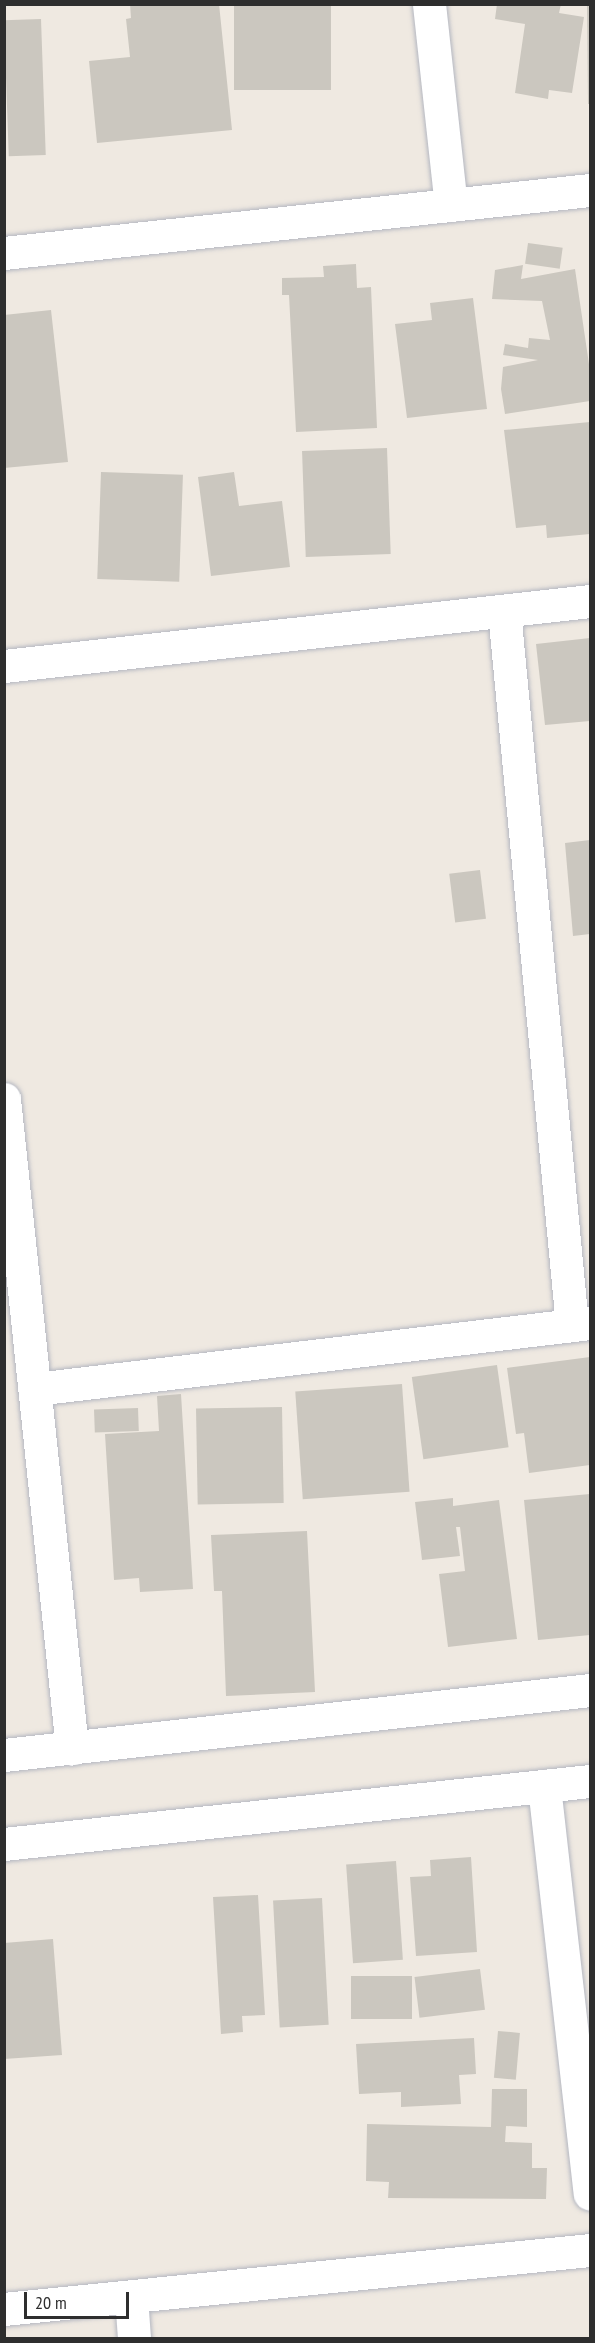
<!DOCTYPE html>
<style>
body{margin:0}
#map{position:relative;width:595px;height:2343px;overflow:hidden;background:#efe9e1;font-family:"PT Sans Narrow",sans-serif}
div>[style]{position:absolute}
.building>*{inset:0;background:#cbc7bf;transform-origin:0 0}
.roads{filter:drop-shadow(0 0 2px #b4b7c1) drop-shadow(0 0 2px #b4b7c1)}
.minor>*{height:33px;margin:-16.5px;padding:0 16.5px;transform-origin:16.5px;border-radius:16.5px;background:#fff}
span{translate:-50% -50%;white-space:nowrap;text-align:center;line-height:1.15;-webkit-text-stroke:4.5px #fff;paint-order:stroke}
.frame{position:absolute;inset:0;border:6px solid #2e2e2e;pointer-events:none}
.scale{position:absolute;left:24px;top:2292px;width:105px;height:27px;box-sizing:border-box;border:3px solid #2e2e2e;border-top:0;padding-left:8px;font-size:18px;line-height:21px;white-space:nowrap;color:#2e2e2e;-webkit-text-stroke:4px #fff;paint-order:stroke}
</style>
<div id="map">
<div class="building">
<div style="clip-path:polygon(130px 4px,219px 4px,232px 130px,97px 143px,89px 61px,130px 57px,126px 19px,131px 18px)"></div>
<div style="left:234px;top:4px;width:97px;height:86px"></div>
<div style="clip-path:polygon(497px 4px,561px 4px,559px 13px,584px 17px,572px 93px,549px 90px,548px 99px,515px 93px,525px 24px,495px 19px)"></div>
<div style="clip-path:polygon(587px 6px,590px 6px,590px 104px,588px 104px)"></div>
<div style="left:41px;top:19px;width:136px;height:37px;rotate:88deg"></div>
<div style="left:528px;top:243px;width:35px;height:21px;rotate:8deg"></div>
<div style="clip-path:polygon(356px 264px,357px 288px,371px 287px,377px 428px,296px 432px,289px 295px,282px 295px,282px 278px,324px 277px,323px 266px)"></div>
<div style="clip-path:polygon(523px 265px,521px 279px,575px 269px,590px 371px,590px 401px,505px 414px,501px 389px,503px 367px,538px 360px,503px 355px,505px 344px,528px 348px,529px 338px,550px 340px,542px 301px,492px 299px,495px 270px)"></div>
<div style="clip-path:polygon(473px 298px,487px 409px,407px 418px,395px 324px,432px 320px,430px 303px)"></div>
<div style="clip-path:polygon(51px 310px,68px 462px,4px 468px,4px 315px)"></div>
<div style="clip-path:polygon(590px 422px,590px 534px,547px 538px,546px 525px,516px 528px,504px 430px)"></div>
<div style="left:387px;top:448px;width:106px;height:85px;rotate:88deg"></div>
<div style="left:101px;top:472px;width:82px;height:107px;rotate:2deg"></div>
<div style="clip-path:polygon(234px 472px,239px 506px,282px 501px,290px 567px,211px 576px,198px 477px)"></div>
<div style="clip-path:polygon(590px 638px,590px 721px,545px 725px,536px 644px)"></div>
<div style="clip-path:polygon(590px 840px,590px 934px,573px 936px,565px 843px)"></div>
<div style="left:480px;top:870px;width:49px;height:31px;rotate:83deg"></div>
<div style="clip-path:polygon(590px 1357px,590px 1465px,529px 1473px,524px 1433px,516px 1434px,507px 1368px)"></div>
<div style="left:497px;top:1365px;width:83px;height:86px;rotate:82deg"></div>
<div style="left:402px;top:1384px;width:108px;height:107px;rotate:86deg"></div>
<div style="clip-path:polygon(181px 1394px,193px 1589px,140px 1592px,139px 1578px,114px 1580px,105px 1434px,159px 1431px,157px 1396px)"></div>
<div style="left:282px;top:1407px;width:96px;height:86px;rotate:89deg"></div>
<div style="left:138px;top:1408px;width:23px;height:44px;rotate:88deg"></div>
<div style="clip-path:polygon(590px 1494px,590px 1635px,538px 1640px,524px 1500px)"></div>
<div style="clip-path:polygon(453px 1498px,453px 1506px,499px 1500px,517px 1639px,448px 1647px,439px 1574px,465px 1571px,460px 1527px,456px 1527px,460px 1556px,422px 1560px,415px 1502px)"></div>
<div style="clip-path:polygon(307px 1531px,315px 1692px,226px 1696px,222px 1591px,214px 1591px,211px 1535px)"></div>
<div style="clip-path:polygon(471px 1857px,477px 1952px,416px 1956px,410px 1877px,431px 1876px,430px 1860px)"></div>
<div style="left:396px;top:1861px;width:99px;height:50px;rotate:86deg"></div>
<div style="clip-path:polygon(258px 1895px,265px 2015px,242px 2016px,243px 2032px,221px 2034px,213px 1897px)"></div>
<div style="left:322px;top:1898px;width:127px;height:49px;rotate:87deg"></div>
<div style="clip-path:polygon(53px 1939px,62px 2055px,4px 2059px,4px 1943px)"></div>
<div style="left:480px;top:1969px;width:41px;height:66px;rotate:83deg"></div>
<div style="left:351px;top:1976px;width:61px;height:43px"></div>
<div style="left:498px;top:2031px;width:22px;height:47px;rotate:5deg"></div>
<div style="clip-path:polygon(474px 2038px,476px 2074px,459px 2075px,461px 2104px,401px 2107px,401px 2092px,359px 2094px,356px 2044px)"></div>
<div style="clip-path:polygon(492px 2089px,527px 2089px,527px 2127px,506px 2126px,505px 2142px,532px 2143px,532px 2168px,547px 2168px,546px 2199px,388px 2198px,389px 2182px,366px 2181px,367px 2124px,491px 2127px)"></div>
</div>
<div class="roads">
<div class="minor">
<div style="left:429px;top:4px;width:202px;rotate:83.8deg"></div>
<div style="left:4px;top:253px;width:589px;rotate:-6.14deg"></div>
<div style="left:504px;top:611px;width:717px;rotate:84.56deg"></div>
<div style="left:4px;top:666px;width:590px;rotate:-6.33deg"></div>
<div style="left:4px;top:1099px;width:653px;rotate:84.02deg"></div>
<div style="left:35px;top:1389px;width:559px;rotate:-6.78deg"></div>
<div style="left:4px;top:1755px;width:590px;rotate:-6.33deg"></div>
<div style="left:544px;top:1786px;width:410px;rotate:83.6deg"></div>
<div style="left:4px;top:1844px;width:589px;rotate:-6.14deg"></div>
<div style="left:131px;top:2297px;width:41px;rotate:85.8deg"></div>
<div style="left:4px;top:2309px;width:589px;rotate:-5.75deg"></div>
</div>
</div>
<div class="frame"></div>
<div class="scale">20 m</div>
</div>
